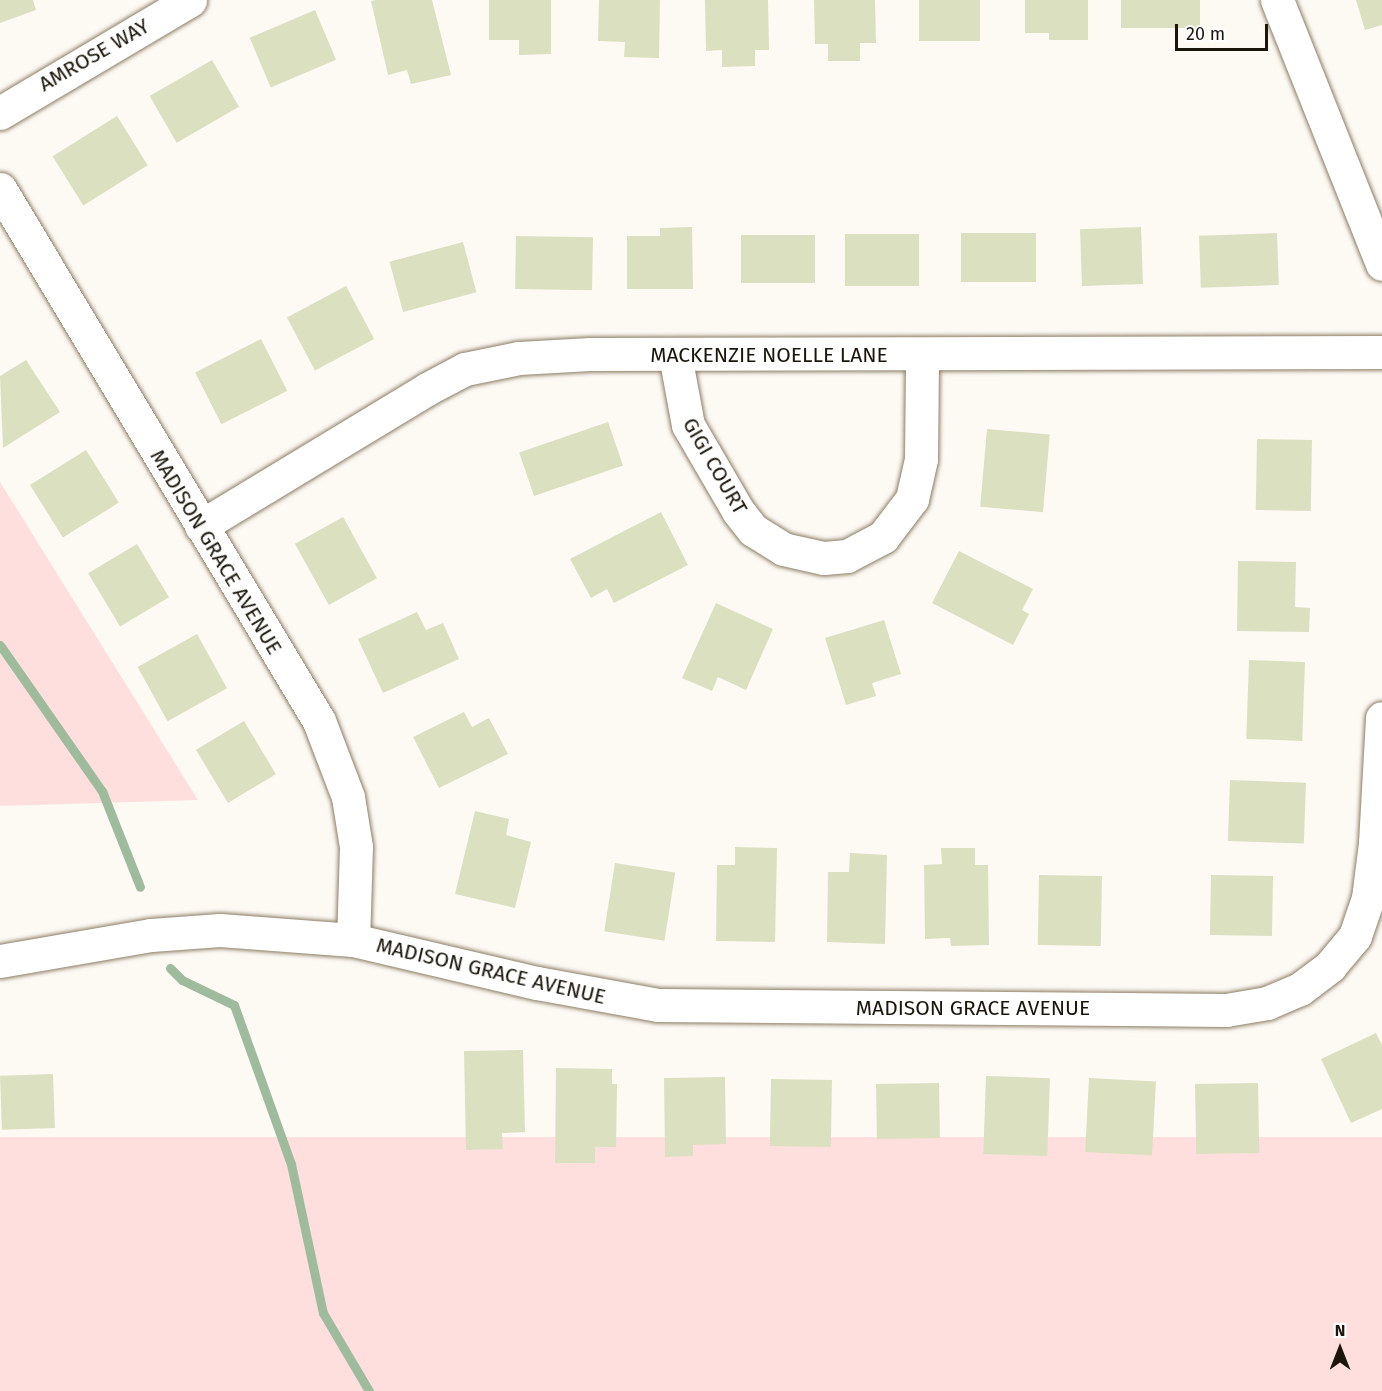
<!DOCTYPE html>
<style>
body{margin:0}
#map{position:relative;width:1382px;height:1391px;overflow:hidden;background:#fdfaf4;font-family:"Fira Sans",sans-serif}
div>[style]{position:absolute}
.green>*{inset:0;background:#fedfde;transform-origin:0 0}
.stream>*{height:9px;margin:-4.5px;padding:0 4.5px;transform-origin:4.5px;border-radius:4.5px;background:#9fbb9e}
.building>*{inset:0;background:#dbe0c1;transform-origin:0 0}
.roads{filter:drop-shadow(0 0 2px #8b7d64) drop-shadow(0 0 2px #8b7d64)}
.street>*{height:33px;margin:-16.5px;padding:0 16.5px;transform-origin:16.5px;border-radius:16.5px;background:#fff}
span{translate:-50% -50%;white-space:nowrap;text-align:center;line-height:1.15;-webkit-text-stroke:4.5px #fff;paint-order:stroke}
.street-label{font-size:21px;color:#1b160c}
.north{position:absolute;left:1310px;top:1319px;width:60px;height:60px;-webkit-text-stroke:4px #fff;paint-order:stroke;rotate:0deg;font-size:16px;font-weight:700;line-height:24px;text-align:center;color:#1b160c}
.north::after{content:'';display:block;margin:auto;width:21px;height:27px;background:#1b160c;clip-path:polygon(50% 0,100% 100%,50% 72%,0 100%)}
.scale{position:absolute;left:1175px;top:24px;width:93px;height:27px;box-sizing:border-box;border:3px solid #1b160c;border-top:0;padding-left:8px;font-size:18px;line-height:21px;white-space:nowrap;color:#1b160c;-webkit-text-stroke:4px #fff;paint-order:stroke}
</style>
<div id="map">
<div class="green">
<div style="clip-path:polygon(0 482px,198px 800px,0 806px)"></div>
<div style="left:0;top:1137px;width:1382px;height:254px"></div>
</div>
<div class="stream">
<div style="left:0;top:645px;width:178px;rotate:55.1deg"></div>
<div style="left:102px;top:791px;width:103px;rotate:68.4deg"></div>
<div style="left:170px;top:968px;width:17px;rotate:45deg"></div>
<div style="left:182px;top:980px;width:58px;rotate:25.7deg"></div>
<div style="left:234px;top:1005px;width:169px;rotate:70.3deg"></div>
<div style="left:291px;top:1164px;width:152px;rotate:77.9deg"></div>
<div style="left:323px;top:1313px;width:91px;rotate:59.5deg"></div>
</div>
<div class="building">
<div style="clip-path:polygon(0 0,33px 0,36px 10px,0 23px)"></div>
<div style="clip-path:polygon(376px 0,432px 0,451px 75px,411px 84px,407px 70px,388px 75px,371px 1px)"></div>
<div style="clip-path:polygon(489px 0,551px 0,551px 54px,519px 55px,519px 40px,489px 40px)"></div>
<div style="clip-path:polygon(599px 0,660px 0,659px 58px,624px 57px,625px 42px,598px 41px)"></div>
<div style="clip-path:polygon(705px 0,768px 0,769px 50px,755px 50px,755px 66px,722px 67px,722px 50px,706px 51px)"></div>
<div style="clip-path:polygon(814px 0,875px 0,876px 43px,860px 43px,860px 61px,828px 61px,828px 44px,815px 44px)"></div>
<div style="left:919px;top:0;width:61px;height:41px"></div>
<div style="clip-path:polygon(1025px 0,1088px 0,1088px 40px,1049px 40px,1049px 33px,1025px 33px)"></div>
<div style="left:1121px;top:0;width:79px;height:28px"></div>
<div style="clip-path:polygon(1356px 0,1382px 0,1382px 25px,1365px 30px)"></div>
<div style="left:315px;top:10px;width:54px;height:71px;rotate:67deg"></div>
<div style="left:212px;top:60px;width:54px;height:72px;rotate:60deg"></div>
<div style="left:117px;top:116px;width:58px;height:76px;rotate:58deg"></div>
<div style="clip-path:polygon(692px 227px,693px 289px,627px 289px,627px 236px,660px 236px,660px 228px)"></div>
<div style="left:1141px;top:227px;width:57px;height:61px;rotate:88deg"></div>
<div style="left:961px;top:233px;width:75px;height:49px"></div>
<div style="left:1277px;top:233px;width:52px;height:78px;rotate:88deg"></div>
<div style="left:919px;top:234px;width:52px;height:74px;rotate:90deg"></div>
<div style="left:741px;top:235px;width:74px;height:48px"></div>
<div style="left:516px;top:236px;width:77px;height:53px;rotate:1deg"></div>
<div style="left:463px;top:242px;width:52px;height:76px;rotate:75deg"></div>
<div style="left:346px;top:286px;width:60px;height:67px;rotate:62deg"></div>
<div style="left:261px;top:339px;width:58px;height:74px;rotate:63deg"></div>
<div style="clip-path:polygon(26px 360px,60px 412px,3px 448px,0 376px)"></div>
<div style="left:608px;top:422px;width:46px;height:94px;rotate:71deg"></div>
<div style="left:987px;top:429px;width:63px;height:78px;rotate:5deg"></div>
<div style="left:1257px;top:439px;width:55px;height:71px;rotate:1deg"></div>
<div style="left:86px;top:450px;width:62px;height:66px;rotate:58deg"></div>
<div style="clip-path:polygon(661px 512px,688px 565px,614px 603px,607px 589px,591px 598px,570px 559px)"></div>
<div style="left:343px;top:517px;width:70px;height:55px;rotate:61deg"></div>
<div style="left:137px;top:544px;width:62px;height:57px;rotate:59deg"></div>
<div style="clip-path:polygon(959px 551px,1033px 589px,1022px 610px,1029px 614px,1013px 645px,932px 603px)"></div>
<div style="clip-path:polygon(1238px 561px,1296px 562px,1295px 607px,1310px 608px,1309px 632px,1237px 631px)"></div>
<div style="clip-path:polygon(716px 603px,773px 629px,746px 690px,718px 677px,712px 691px,682px 678px)"></div>
<div style="clip-path:polygon(417px 612px,426px 630px,443px 623px,459px 659px,383px 693px,358px 639px)"></div>
<div style="clip-path:polygon(884px 620px,901px 674px,872px 683px,876px 696px,846px 705px,825px 638px)"></div>
<div style="left:197px;top:634px;width:62px;height:68px;rotate:61deg"></div>
<div style="left:1249px;top:660px;width:56px;height:79px;rotate:2deg"></div>
<div style="clip-path:polygon(464px 712px,472px 727px,489px 718px,508px 754px,439px 788px,413px 737px)"></div>
<div style="left:244px;top:721px;width:62px;height:56px;rotate:59deg"></div>
<div style="left:1230px;top:780px;width:76px;height:61px;rotate:2deg"></div>
<div style="clip-path:polygon(475px 811px,509px 819px,506px 835px,531px 842px,515px 908px,455px 894px)"></div>
<div style="clip-path:polygon(735px 847px,777px 848px,775px 942px,716px 941px,717px 865px,735px 865px)"></div>
<div style="clip-path:polygon(941px 848px,975px 848px,975px 865px,988px 865px,989px 945px,951px 946px,950px 938px,925px 939px,924px 865px,942px 864px)"></div>
<div style="clip-path:polygon(850px 853px,887px 855px,885px 944px,827px 942px,828px 872px,849px 872px)"></div>
<div style="left:615px;top:863px;width:61px;height:69px;rotate:9deg"></div>
<div style="left:1039px;top:875px;width:63px;height:70px;rotate:1deg"></div>
<div style="left:1211px;top:875px;width:62px;height:60px;rotate:1deg"></div>
<div style="clip-path:polygon(1376px 1033px,1382px 1045px,1382px 1109px,1351px 1123px,1321px 1059px)"></div>
<div style="clip-path:polygon(523px 1050px,525px 1132px,502px 1133px,503px 1149px,466px 1150px,464px 1051px)"></div>
<div style="clip-path:polygon(556px 1068px,612px 1069px,612px 1084px,617px 1084px,616px 1147px,595px 1147px,595px 1163px,555px 1163px)"></div>
<div style="left:53px;top:1074px;width:54px;height:53px;rotate:88deg"></div>
<div style="left:986px;top:1076px;width:64px;height:78px;rotate:2deg"></div>
<div style="clip-path:polygon(725px 1077px,726px 1144px,693px 1145px,693px 1156px,665px 1157px,664px 1078px)"></div>
<div style="left:1089px;top:1078px;width:67px;height:74px;rotate:3deg"></div>
<div style="left:771px;top:1079px;width:61px;height:67px;rotate:1deg"></div>
<div style="left:939px;top:1083px;width:55px;height:63px;rotate:89deg"></div>
<div style="left:1258px;top:1083px;width:70px;height:63px;rotate:89deg"></div>
</div>
<div class="roads">
<div class="street">
<div style="left:1277px;top:0;width:284px;rotate:68.3deg"></div>
<div style="left:0;top:113px;width:221px;rotate:-30.7deg"></div>
<div style="left:0;top:189px;width:620px;rotate:59.05deg"></div>
<div style="left:319px;top:721px;width:81px;rotate:69.1deg"></div>
<div style="left:348px;top:797px;width:51px;rotate:80.9deg"></div>
<div style="left:356px;top:847px;width:93px;rotate:91.8deg"></div>
<div style="left:353px;top:940px;width:189px;rotate:13.2deg"></div>
<div style="left:537px;top:983px;width:123px;rotate:10.3deg"></div>
<div style="left:658px;top:1005px;width:568px;rotate:0.5deg"></div>
<div style="left:1226px;top:1010px;width:42px;rotate:-9.7deg"></div>
<div style="left:1267px;top:1003px;width:36px;rotate:-23deg"></div>
<div style="left:1300px;top:989px;width:38px;rotate:-37deg"></div>
<div style="left:1330px;top:966px;width:39px;rotate:-50deg"></div>
<div style="left:1355px;top:936px;width:40px;rotate:-71.1deg"></div>
<div style="left:1368px;top:898px;width:55px;rotate:-82.7deg"></div>
<div style="left:1375px;top:843px;width:125px;rotate:-86.8deg"></div>
<div style="left:675px;top:355px;width:71px;rotate:79.5deg"></div>
<div style="left:688px;top:425px;width:99px;rotate:59.8deg"></div>
<div style="left:738px;top:511px;width:24px;rotate:52deg"></div>
<div style="left:753px;top:530px;width:36px;rotate:32deg"></div>
<div style="left:783px;top:549px;width:42px;rotate:12.4deg"></div>
<div style="left:824px;top:558px;width:23px;rotate:-5deg"></div>
<div style="left:847px;top:556px;width:41px;rotate:-27.8deg"></div>
<div style="left:883px;top:537px;width:48px;rotate:-52.7deg"></div>
<div style="left:912px;top:499px;width:41px;rotate:-77.3deg"></div>
<div style="left:921px;top:459px;width:104px;rotate:-89.4deg"></div>
<div style="left:201px;top:526px;width:264px;rotate:-31.2deg"></div>
<div style="left:427px;top:389px;width:43px;rotate:-27.8deg"></div>
<div style="left:465px;top:369px;width:55px;rotate:-11.5deg"></div>
<div style="left:519px;top:358px;width:71px;rotate:-3.2deg"></div>
<div style="left:590px;top:354px;width:792px;rotate:-0.14deg"></div>
<div style="left:0;top:961px;width:153px;rotate:-9.8deg"></div>
<div style="left:151px;top:935px;width:69px;rotate:-4.1deg"></div>
<div style="left:220px;top:930px;width:133px;rotate:4.3deg"></div>
</div>
</div>
<div class="street-label">
<span style="left:94px;top:55px;rotate:-30deg">AMROSE WAY</span>
<span style="left:769px;top:355px">MACKENZIE NOELLE LANE</span>
<span style="left:715px;top:466px;rotate:60deg">GIGI COURT</span>
<span style="left:216px;top:552px;rotate:59deg">MADISON GRACE AVENUE</span>
<span style="left:491px;top:971px;rotate:13deg">MADISON GRACE AVENUE</span>
<span style="left:973px;top:1008px">MADISON GRACE AVENUE</span>
</div>
<div class="north">N</div>
<div class="scale">20 m</div>
</div>
